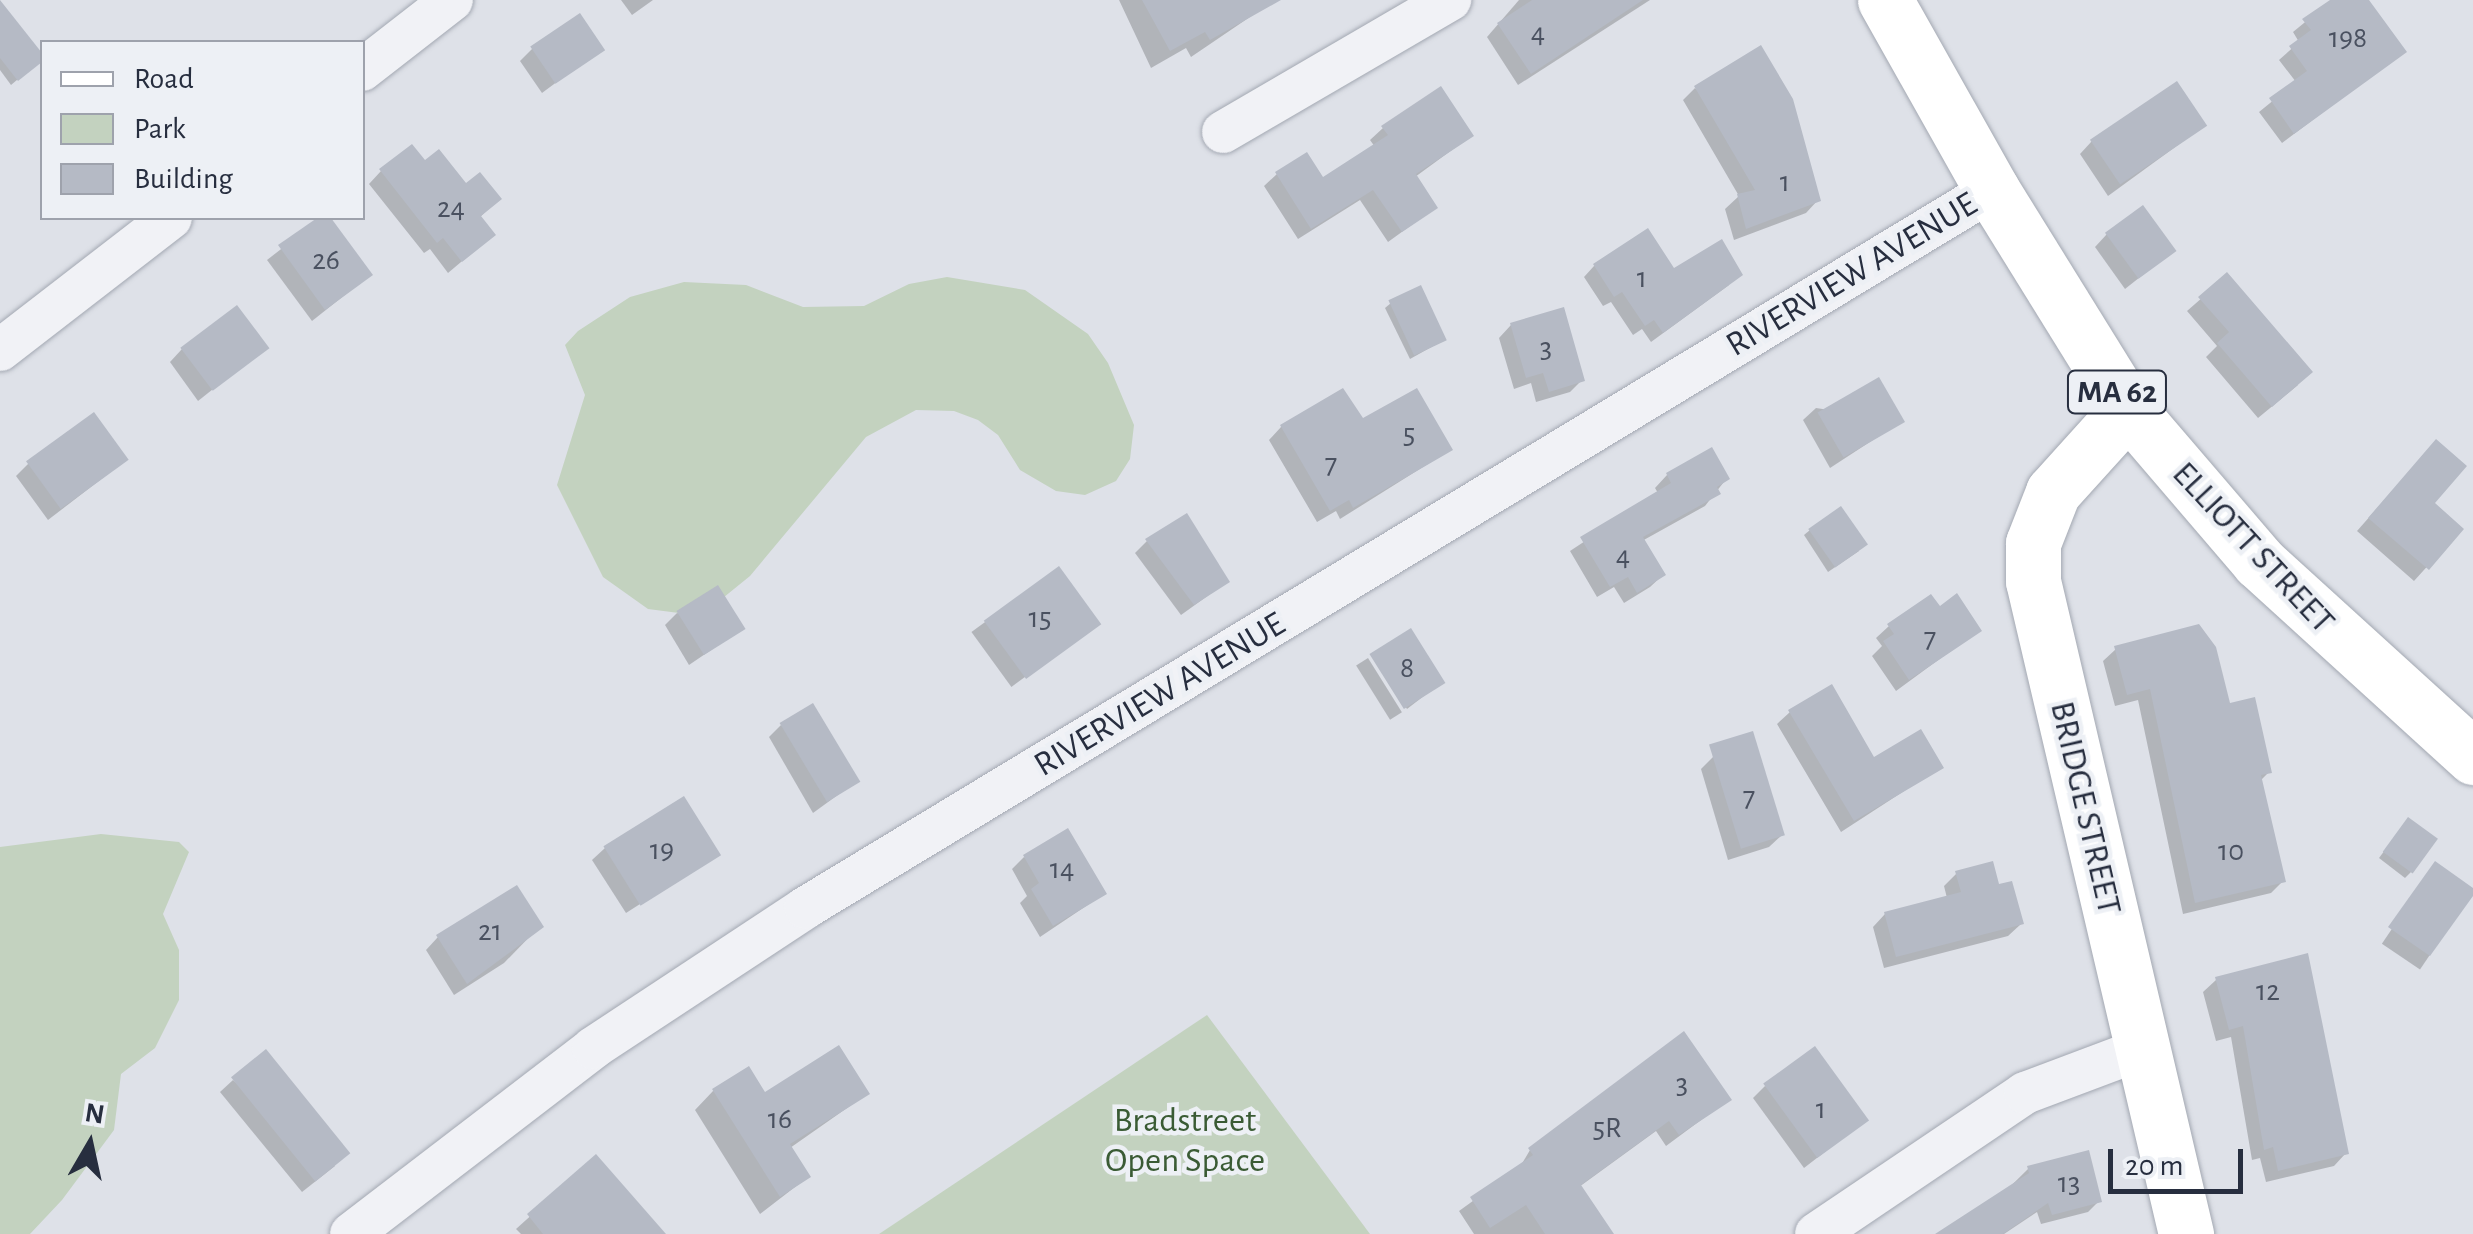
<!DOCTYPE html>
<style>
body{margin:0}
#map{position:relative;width:2473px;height:1234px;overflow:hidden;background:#dee1e8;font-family:"Alegreya Sans",sans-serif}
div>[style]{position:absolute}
.green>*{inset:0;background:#c3d2bf}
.shadow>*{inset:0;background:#0003;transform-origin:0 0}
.building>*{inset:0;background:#b5bac5;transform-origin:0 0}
.roads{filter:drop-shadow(0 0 2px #a3a8b2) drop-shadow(0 0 2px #a3a8b2)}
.minor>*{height:42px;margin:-21px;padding:0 21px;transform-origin:21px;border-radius:21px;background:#f1f2f6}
.secondary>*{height:55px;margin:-27.5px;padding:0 27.5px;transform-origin:27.5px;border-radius:27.5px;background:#fff}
.primary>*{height:55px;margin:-27.5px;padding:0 27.5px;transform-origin:27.5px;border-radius:27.5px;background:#fff}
span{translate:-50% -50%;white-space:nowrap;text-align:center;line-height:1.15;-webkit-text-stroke:9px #edf0f5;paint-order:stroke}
.number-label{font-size:30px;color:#4a5160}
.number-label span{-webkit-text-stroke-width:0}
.shield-label span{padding:2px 8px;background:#edf0f5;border:2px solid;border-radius:8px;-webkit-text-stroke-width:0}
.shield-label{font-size:32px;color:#272e3f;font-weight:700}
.street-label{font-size:35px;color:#272e3f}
.park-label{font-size:35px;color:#3a5b34}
.legend{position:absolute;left:40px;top:40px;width:325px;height:180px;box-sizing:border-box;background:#edf0f5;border:2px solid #9ea2ac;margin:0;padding:12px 18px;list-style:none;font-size:30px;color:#272e3f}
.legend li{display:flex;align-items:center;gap:20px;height:50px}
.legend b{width:50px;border:2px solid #9ea2ac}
.north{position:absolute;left:40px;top:1094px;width:100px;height:100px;-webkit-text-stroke:8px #edf0f5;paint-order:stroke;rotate:9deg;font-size:28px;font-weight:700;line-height:40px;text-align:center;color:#272e3f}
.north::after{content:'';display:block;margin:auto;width:35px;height:45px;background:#272e3f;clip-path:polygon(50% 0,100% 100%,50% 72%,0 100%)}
.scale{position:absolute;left:2108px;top:1149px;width:135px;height:45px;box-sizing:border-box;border:5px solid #272e3f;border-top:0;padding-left:12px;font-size:30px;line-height:35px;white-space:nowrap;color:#272e3f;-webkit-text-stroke:8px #edf0f5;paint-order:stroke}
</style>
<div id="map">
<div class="green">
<div style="clip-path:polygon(947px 277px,1025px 290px,1088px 334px,1108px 363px,1134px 425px,1130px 459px,1116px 481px,1085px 495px,1056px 491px,1020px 470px,998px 435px,978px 420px,954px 411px,916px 410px,866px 437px,750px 576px,713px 606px,679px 613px,648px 609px,603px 577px,557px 485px,585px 395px,565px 345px,578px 331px,630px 297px,684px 282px,746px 285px,803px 307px,864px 306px,909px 284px)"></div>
<div style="clip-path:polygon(101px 834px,179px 842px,189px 852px,163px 914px,179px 950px,179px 1000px,155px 1048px,121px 1074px,114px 1130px,62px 1200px,30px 1234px,0 1234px,0 847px)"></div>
<div style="clip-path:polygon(1207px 1015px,1370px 1234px,879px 1234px)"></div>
</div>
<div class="shadow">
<div style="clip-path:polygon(621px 0,653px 0,632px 15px)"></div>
<div style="clip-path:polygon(1119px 0,1275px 0,1191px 57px,1186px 48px,1151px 68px)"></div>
<div style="clip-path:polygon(1519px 0,1650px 0,1518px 85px,1487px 37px)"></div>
<div style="clip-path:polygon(2332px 0,2366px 0,2404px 51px,2282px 143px,2259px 112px,2296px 82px,2279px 60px,2299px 42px,2293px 32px)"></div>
<div style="clip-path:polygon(18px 27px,42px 59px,11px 85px,0 70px,0 41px)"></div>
<div style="clip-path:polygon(532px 49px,601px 49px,542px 93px,520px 61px)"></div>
<div style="clip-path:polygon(1695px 88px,1818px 200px,1806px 213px,1734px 240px,1725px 209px,1739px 196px,1683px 100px)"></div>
<div style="clip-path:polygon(2204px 126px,2108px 196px,2080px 154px,2092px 141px)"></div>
<div style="clip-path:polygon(1383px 128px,1471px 136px,1415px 177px,1435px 208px,1388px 242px,1360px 200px,1298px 239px,1264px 186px,1277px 174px,1322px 181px,1375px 147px,1370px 140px)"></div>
<div style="clip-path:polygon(424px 163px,499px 199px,479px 218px,493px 235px,448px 273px,430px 249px,424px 253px,369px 184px,381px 171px)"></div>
<div style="clip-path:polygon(321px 218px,328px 218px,370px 275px,312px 321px,267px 260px)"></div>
<div style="clip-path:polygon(2107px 234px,2173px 251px,2125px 289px,2095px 247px)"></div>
<div style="clip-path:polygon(1594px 266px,1674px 271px,1729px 285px,1651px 342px,1642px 329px,1633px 335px,1611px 302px,1603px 306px,1584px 277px)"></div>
<div style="clip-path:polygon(2227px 276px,2298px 385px,2258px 418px,2206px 357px,2217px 346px,2187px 311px)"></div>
<div style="clip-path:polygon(1391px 303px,1444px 340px,1410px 359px,1385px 308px)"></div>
<div style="clip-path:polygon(1511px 325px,1582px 380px,1570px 392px,1536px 402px,1531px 383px,1514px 389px,1499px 338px)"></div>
<div style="clip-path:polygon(265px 348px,198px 401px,170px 362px,182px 349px)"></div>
<div style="clip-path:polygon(1816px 408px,1902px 421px,1830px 468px,1803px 420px)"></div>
<div style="clip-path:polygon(1362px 422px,1450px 450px,1340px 519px,1336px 511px,1317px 522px,1269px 440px,1281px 427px)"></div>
<div style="clip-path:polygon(2424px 455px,2431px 503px,2461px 529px,2414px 581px,2357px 531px)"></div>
<div style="clip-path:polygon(126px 460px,48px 520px,16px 476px,28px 464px)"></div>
<div style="clip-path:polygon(1667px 475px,1727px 478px,1705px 506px,1642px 541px,1663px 575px,1650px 587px,1624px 603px,1614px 587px,1597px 597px,1570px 551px,1658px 493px,1655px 488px)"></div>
<div style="clip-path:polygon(1810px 530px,1859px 551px,1828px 572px,1804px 535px)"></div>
<div style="clip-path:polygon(1147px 541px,1227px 582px,1181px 615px,1135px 553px)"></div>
<div style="left:1058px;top:569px;width:68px;height:107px;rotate:54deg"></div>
<div style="clip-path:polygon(1939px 609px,1979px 630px,1896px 691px,1872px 656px,1882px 646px,1876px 638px,1889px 626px)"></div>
<div style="clip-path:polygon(677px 613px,742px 629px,689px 665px,665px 625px)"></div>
<div style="clip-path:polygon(2116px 649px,2229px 706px,2269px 772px,2260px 781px,2283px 881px,2271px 893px,2183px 914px,2138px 700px,2115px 706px,2103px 661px)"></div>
<div style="clip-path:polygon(1373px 655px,1442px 682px,1407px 709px)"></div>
<div style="left:1368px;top:658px;width:64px;height:14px;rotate:58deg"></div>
<div style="clip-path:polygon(1790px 712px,1873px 760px,1941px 767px,1841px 832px,1777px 724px)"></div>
<div style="clip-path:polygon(781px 725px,857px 781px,813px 813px,769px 737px)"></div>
<div style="clip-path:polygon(1714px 756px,1782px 835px,1769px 847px,1728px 860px,1701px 769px)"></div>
<div style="clip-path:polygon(2403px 826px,2411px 872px,2405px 878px,2379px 858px)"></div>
<div style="clip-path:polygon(605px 848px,718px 854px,626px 913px,592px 860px)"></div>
<div style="clip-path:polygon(1024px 857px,1104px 894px,1040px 937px,1020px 903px,1027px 896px,1012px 869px)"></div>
<div style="left:2435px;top:865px;width:46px;height:95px;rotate:34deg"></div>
<div style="clip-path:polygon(1956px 874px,1997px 887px,2021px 924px,2008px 936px,1884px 968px,1873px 927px,1885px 914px,1947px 898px,1944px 886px)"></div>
<div style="clip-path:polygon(540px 926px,504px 963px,454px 995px,426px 950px,438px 937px)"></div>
<div style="clip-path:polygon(2216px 980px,2346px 1153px,2334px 1166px,2266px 1182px,2260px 1158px,2252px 1160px,2231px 1037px,2216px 1041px,2203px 992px)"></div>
<div style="clip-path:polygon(233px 1080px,335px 1166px,302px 1192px,220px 1092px)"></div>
<div style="clip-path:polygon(1765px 1086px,1866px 1120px,1804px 1168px,1753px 1098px)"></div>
<div style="clip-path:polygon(713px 1091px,764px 1095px,867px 1094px,790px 1148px,808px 1177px,760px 1214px,695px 1110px)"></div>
<div style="clip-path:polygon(1728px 1100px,1666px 1146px,1656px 1131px,1579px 1187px,1611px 1234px,1474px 1234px,1459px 1211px,1520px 1167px,1530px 1150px)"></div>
<div style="clip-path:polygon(596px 1157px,645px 1234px,521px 1234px,516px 1229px)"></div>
<div style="clip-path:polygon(2028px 1169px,2099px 1201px,2088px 1212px,2041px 1224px,2037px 1212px,2004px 1234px,1962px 1234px)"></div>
</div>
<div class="building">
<div style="clip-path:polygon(0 0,42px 53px,42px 62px,18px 81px,0 58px)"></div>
<div style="clip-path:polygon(1142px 0,1281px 0,1210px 40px,1205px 32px,1170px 51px)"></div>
<div style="clip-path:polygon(1532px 0,1643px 0,1531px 74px,1497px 23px)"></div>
<div style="clip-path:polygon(2330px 0,2369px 0,2407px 52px,2294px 134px,2269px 98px,2307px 71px,2289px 46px,2311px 30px,2302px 19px)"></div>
<div style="left:580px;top:13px;width:45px;height:60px;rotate:56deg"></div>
<div style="clip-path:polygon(1761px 45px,1793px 99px,1821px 201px,1746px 229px,1737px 194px,1755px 190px,1694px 86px)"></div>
<div style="left:2177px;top:81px;width:54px;height:105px;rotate:56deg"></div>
<div style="clip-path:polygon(1441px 86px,1474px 136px,1416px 174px,1438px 208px,1402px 232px,1373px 190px,1311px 229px,1275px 172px,1307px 152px,1323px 177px,1388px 135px,1381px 126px)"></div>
<div style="clip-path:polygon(412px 144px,425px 160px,439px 149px,466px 183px,480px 172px,502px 199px,481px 216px,496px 235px,462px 262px,443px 238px,437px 243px,379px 169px)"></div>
<div style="left:2143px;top:205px;width:57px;height:47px;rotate:54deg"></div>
<div style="clip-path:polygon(317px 218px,331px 218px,373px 275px,325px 310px,278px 245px)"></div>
<div style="clip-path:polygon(1648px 228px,1674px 268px,1722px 239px,1743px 275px,1663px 333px,1654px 320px,1645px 326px,1622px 292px,1614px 297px,1593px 264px)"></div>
<div style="clip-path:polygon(2227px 272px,2313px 372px,2272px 407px,2217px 343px,2229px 332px,2198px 297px)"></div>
<div style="left:1421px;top:285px;width:61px;height:36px;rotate:65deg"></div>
<div style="left:237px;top:305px;width:54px;height:71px;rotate:53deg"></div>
<div style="clip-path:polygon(1564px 307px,1585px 381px,1549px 392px,1543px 373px,1526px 378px,1510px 323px)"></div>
<div style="left:1879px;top:377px;width:52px;height:71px;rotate:60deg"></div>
<div style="clip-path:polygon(1343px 388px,1363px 418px,1417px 388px,1453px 450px,1353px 508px,1349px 500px,1330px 511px,1280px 425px)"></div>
<div style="left:94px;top:412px;width:59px;height:84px;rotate:54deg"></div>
<div style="clip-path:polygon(2436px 439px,2467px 466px,2435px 503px,2464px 529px,2429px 570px,2368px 518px)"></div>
<div style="clip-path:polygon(1712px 447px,1730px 479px,1717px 487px,1721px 494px,1643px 537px,1666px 575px,1637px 593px,1628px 577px,1610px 587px,1580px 537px,1671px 483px,1666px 473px)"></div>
<div style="left:1841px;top:506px;width:47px;height:40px;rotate:55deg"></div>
<div style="clip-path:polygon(1187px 513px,1230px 582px,1194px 605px,1145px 539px)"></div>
<div style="left:1059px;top:566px;width:72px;height:93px;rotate:54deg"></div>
<div style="left:718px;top:585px;width:52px;height:49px;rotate:58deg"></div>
<div style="clip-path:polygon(1957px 593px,1982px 631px,1909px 680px,1883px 641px,1894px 634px,1887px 624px,1931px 594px,1940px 606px)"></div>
<div style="clip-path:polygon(2199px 624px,2216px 647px,2230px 703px,2255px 697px,2272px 773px,2261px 775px,2286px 882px,2195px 903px,2150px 689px,2127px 695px,2114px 646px)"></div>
<div style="left:1411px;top:628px;width:65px;height:49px;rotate:58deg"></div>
<div style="clip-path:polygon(1832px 684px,1874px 757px,1921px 729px,1944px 768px,1854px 821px,1788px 710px)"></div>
<div style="left:813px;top:703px;width:92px;height:39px;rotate:59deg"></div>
<div style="left:1753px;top:731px;width:109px;height:46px;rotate:73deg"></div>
<div style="left:684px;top:796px;width:70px;height:95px;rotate:58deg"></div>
<div style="left:2408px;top:817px;width:37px;height:43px;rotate:36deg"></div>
<div style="clip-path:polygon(1068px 828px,1107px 894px,1053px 926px,1031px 889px,1039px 883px,1023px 855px)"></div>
<div style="clip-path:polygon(1993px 861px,1999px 884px,2012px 881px,2024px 924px,1896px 957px,1884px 912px,1961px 892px,1955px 871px)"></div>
<div style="clip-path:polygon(2435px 861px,2473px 888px,2473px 896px,2430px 956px,2388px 927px)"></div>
<div style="clip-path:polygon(517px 885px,544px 927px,467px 984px,436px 935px)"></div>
<div style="clip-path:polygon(2308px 953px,2349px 1154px,2278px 1171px,2273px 1147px,2264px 1150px,2243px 1026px,2229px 1030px,2215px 977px)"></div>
<div style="clip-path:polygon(1684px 1031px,1732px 1100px,1679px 1135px,1669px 1121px,1581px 1185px,1614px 1234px,1545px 1234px,1526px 1205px,1490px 1228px,1470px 1197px,1533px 1155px,1528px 1148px)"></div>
<div style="clip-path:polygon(839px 1045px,870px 1094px,790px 1144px,811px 1177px,780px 1197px,712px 1089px,749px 1066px,765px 1092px)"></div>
<div style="left:1815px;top:1046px;width:92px;height:64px;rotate:54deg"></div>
<div style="left:266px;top:1049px;width:134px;height:45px;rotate:51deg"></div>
<div style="clip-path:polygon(2089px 1150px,2102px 1202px,2052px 1215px,2048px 1203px,2003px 1234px,1935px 1234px,2029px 1173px,2027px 1166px)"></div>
<div style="clip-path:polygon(596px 1154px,666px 1234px,543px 1234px,527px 1214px)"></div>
</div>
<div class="roads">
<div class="minor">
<div style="left:362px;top:70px;width:114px;rotate:-37.9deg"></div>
<div style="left:1223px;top:132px;width:263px;rotate:-30.2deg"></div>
<div style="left:0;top:350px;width:216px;rotate:-37.7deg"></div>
<div style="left:351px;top:1234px;width:305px;rotate:-37.5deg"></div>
<div style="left:593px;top:1048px;width:254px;rotate:-33.4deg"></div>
<div style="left:805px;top:908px;width:1387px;rotate:-31.17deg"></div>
<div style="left:1816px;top:1234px;width:252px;rotate:-34deg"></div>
<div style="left:2025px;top:1093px;width:125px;rotate:-20.6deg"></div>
</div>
<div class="secondary">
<div style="left:2128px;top:409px;width:112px;rotate:132.1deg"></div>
<div style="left:2053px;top:492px;width:55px;rotate:111.4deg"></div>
<div style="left:2033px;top:543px;width:38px;rotate:90deg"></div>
<div style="left:2033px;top:581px;width:671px;rotate:76.81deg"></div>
</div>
<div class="primary">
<div style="left:1885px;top:0;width:218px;rotate:60.6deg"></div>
<div style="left:1992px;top:190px;width:258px;rotate:58.2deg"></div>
<div style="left:2128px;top:409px;width:201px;rotate:49.4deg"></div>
<div style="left:2259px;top:562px;width:290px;rotate:42.3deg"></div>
</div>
</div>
<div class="number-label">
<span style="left:1538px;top:33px">4</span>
<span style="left:2348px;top:38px">198</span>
<span style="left:1785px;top:182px">1</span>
<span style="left:451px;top:208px">24</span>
<span style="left:326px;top:260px">26</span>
<span style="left:1642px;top:278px">1</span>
<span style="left:1546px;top:348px">3</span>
<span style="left:1409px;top:434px">5</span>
<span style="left:1331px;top:464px">7</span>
<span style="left:1623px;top:556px">4</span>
<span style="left:1040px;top:618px">15</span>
<span style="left:1930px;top:638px">7</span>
<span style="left:1407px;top:668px">8</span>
<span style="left:1749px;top:797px">7</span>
<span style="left:662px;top:850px">19</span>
<span style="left:2231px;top:851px">10</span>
<span style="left:1062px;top:869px">14</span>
<span style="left:490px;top:931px">21</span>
<span style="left:2268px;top:991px">12</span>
<span style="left:1682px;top:1084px">3</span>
<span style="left:1821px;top:1109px">1</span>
<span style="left:780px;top:1119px">16</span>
<span style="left:1607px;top:1128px">5R</span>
<span style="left:2069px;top:1183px">13</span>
</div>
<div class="shield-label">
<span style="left:2117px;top:392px">MA 62</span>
</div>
<div class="street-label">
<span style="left:1852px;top:275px;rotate:-31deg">RIVERVIEW AVENUE</span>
<span style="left:2253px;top:548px;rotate:47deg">ELLIOTT STREET</span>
<span style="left:1160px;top:695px;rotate:-31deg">RIVERVIEW AVENUE</span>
<span style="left:2085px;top:808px;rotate:77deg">BRIDGE STREET</span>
</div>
<div class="park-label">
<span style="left:1185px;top:1141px">Bradstreet<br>Open Space</span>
</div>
<ul class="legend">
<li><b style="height:12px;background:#fff"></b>Road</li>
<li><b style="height:28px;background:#c3d2bf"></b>Park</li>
<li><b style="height:28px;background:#b5bac5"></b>Building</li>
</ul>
<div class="north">N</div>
<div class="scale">20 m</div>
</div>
